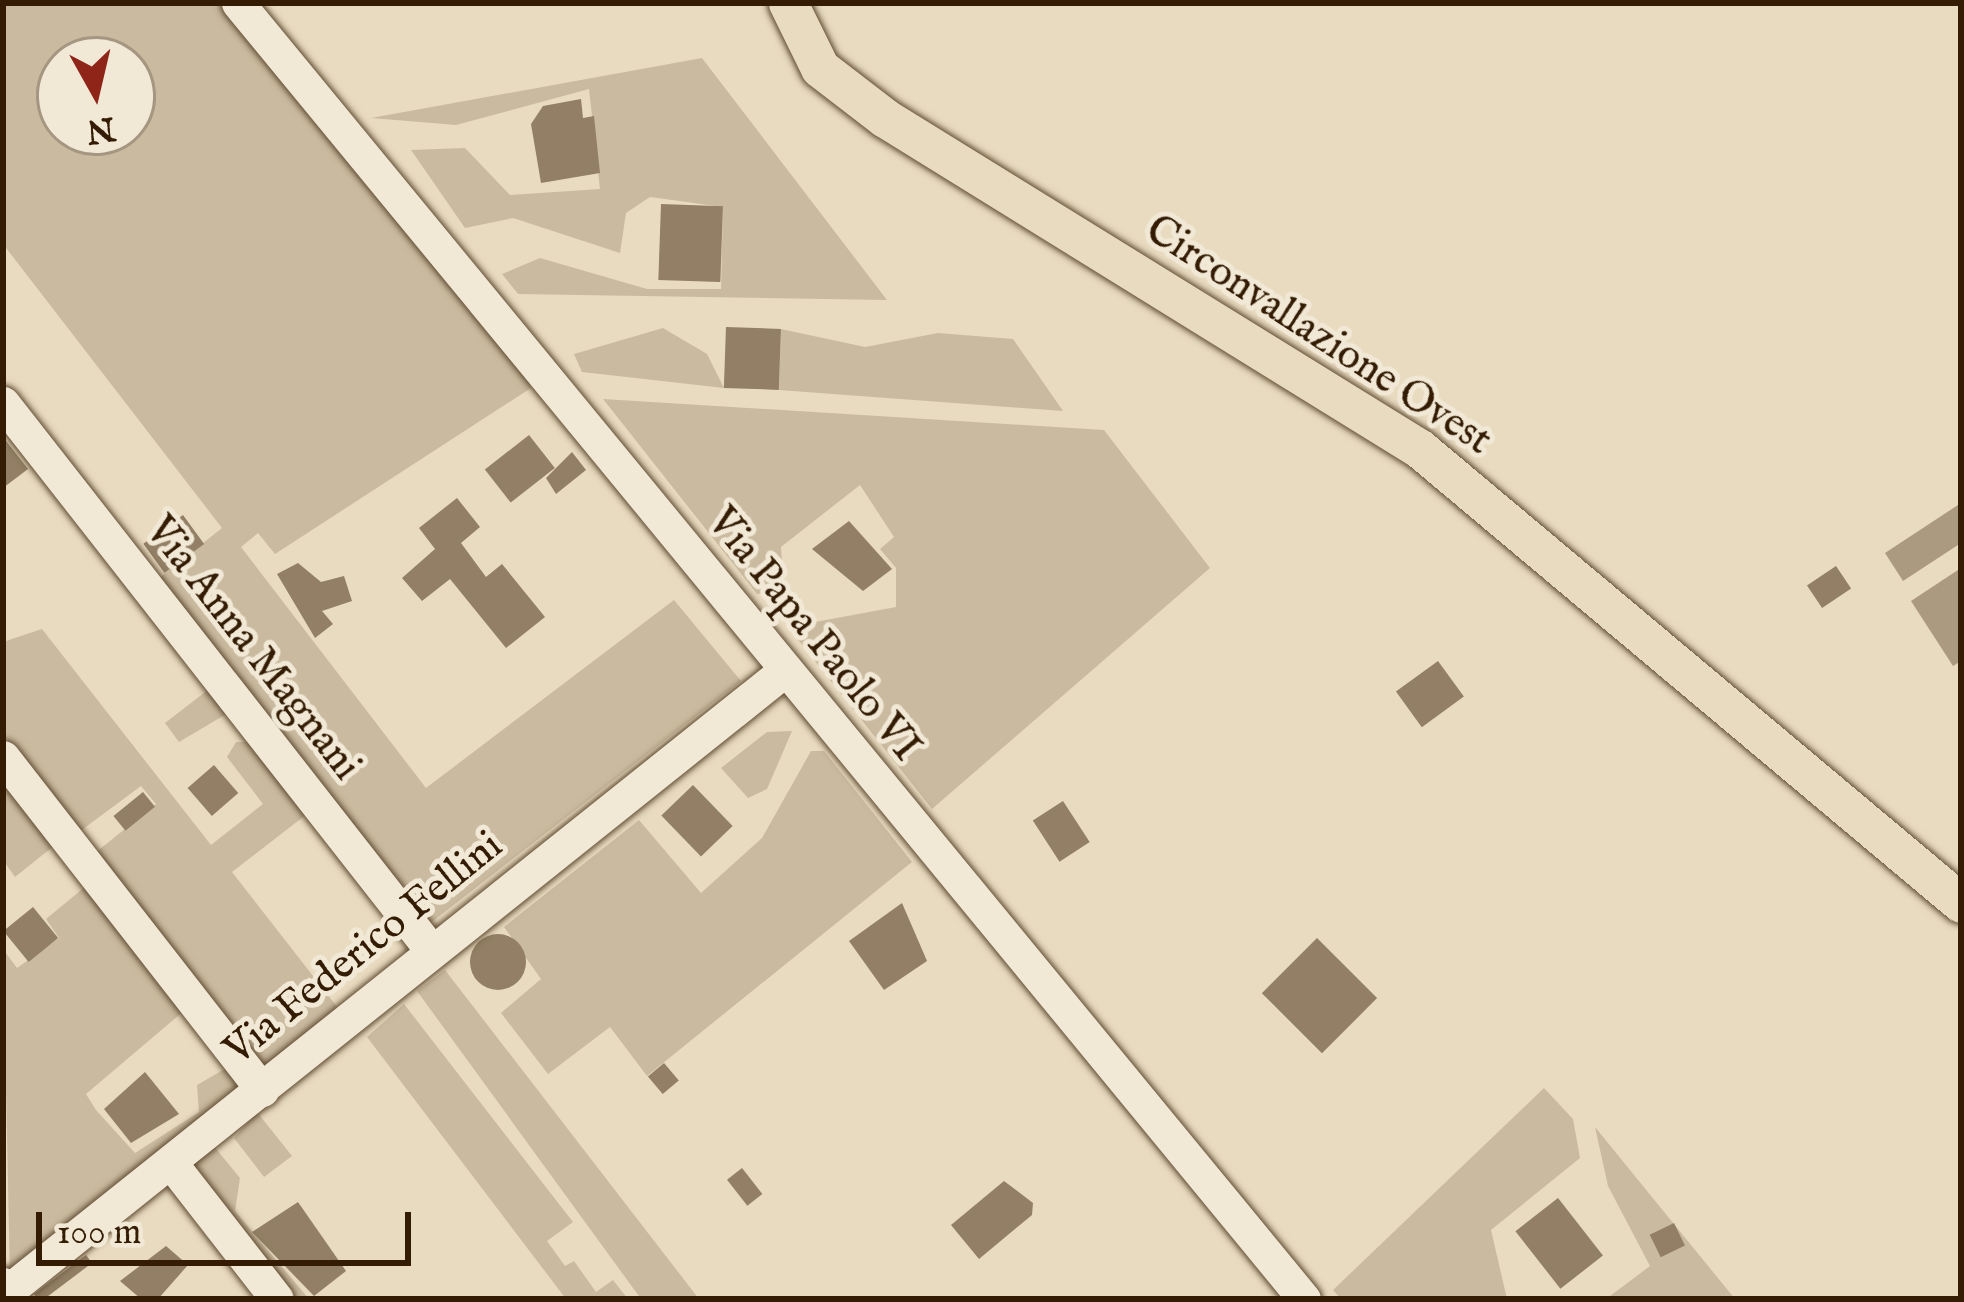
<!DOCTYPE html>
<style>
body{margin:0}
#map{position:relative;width:1964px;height:1302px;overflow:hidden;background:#e9dbc0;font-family:"IM FELL English",serif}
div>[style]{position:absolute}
.green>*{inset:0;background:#cabba0}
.water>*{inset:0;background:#ab9a80}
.building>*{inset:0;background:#927f65;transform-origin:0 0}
.round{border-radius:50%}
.roads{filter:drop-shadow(0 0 3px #604c32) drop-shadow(0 0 3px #604c32)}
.minor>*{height:33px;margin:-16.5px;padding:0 16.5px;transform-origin:16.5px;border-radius:16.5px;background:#f1e8d6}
.major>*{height:39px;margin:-19.5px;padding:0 19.5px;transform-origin:19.5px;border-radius:19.5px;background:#e9dbc0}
span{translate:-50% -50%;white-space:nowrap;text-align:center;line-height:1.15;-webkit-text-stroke:10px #f1e8d6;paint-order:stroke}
.street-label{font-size:42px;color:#331c03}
.frame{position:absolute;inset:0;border:6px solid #331c03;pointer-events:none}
.north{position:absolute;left:36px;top:36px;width:120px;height:120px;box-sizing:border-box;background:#f1e8d6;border:3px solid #a59682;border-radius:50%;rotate:172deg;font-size:33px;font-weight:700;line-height:48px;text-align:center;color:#331c03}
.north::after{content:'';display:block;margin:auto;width:42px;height:54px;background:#8f2418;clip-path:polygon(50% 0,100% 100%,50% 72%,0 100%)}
.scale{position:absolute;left:36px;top:1212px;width:375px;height:54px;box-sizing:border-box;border:6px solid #331c03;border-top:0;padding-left:15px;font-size:36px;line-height:42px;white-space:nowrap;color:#331c03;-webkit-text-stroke:9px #f1e8d6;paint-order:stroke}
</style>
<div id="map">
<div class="green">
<div style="clip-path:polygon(evenodd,3px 3px,222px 3px,528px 377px,531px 388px,275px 554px,258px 533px,241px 547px,426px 788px,674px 600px,741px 681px,424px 928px,154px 582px,222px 528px,3px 244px,3px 3px,60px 60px,132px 60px,132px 132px,60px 132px,60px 60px)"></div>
<div style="clip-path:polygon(702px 58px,887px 300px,518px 294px,502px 274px,540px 258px,647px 289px,721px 289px,723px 207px,650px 197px,626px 213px,620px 253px,513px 218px,465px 228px,411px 150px,465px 148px,510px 195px,600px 189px,589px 89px,456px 125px,371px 118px)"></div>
<div style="clip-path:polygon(663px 328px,707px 354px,724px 388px,582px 372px,574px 354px)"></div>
<div style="clip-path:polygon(781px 329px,865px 347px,938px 333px,1013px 339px,1063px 411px,779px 390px)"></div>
<div style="clip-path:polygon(603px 399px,1104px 430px,1210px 568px,932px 809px,788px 627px,896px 607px,896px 568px,880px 549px,894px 537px,860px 485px,781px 547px,784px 591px,757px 594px)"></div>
<div style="clip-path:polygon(42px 629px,211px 845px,263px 804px,227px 757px,236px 742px,249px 742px,307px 814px,232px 872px,338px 1008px,264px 1068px,95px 853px,156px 804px,141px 786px,79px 832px,3px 734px,3px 642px)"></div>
<div style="clip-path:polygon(209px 689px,228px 713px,179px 742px,165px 723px)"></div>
<div style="clip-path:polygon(792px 731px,767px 789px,748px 798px,721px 768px,767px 732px)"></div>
<div style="clip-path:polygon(811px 751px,824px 751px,912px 862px,647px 1076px,610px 1027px,548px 1074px,501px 1013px,541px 979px,504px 927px,639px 820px,701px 893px,762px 838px)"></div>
<div style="clip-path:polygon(3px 775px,55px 845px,15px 877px,3px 860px)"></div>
<div style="clip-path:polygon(86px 886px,185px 1010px,86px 1094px,96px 1110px,135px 1153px,199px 1112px,197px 1085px,228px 1067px,243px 1091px,10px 1278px,3px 949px,17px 968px,59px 938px,46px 919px)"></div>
<div style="clip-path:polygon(445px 970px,699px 1299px,641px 1299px,417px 991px)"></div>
<div style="clip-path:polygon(404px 1004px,573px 1222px,547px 1241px,565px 1266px,574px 1261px,596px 1292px,613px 1280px,628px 1299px,566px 1299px,367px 1037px)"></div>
<div style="clip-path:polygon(1544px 1088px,1573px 1119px,1580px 1158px,1491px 1230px,1507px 1299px,1341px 1299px,1333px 1290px)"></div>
<div style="clip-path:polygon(257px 1112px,292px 1156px,264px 1177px,234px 1138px)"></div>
<div style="clip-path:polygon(1595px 1127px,1735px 1299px,1606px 1299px,1650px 1266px,1608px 1186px)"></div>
<div style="clip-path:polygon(213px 1145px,240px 1178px,235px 1211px,309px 1299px,289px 1299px,184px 1165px)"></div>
</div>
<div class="water">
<div style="clip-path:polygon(1961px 503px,1961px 543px,1903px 581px,1885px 553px)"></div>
<div style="clip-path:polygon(1961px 568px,1961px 661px,1953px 666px,1911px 601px)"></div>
</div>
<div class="building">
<div style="clip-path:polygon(581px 99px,583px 118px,594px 116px,600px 173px,541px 183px,531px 124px,543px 106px)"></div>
<div style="left:661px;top:204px;width:62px;height:76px;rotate:2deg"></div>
<div style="left:726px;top:327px;width:55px;height:61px;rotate:2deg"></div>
<div style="left:529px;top:435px;width:42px;height:56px;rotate:52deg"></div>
<div style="clip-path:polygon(3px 437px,28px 469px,3px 488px)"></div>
<div style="clip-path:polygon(572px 452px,586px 470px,556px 494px,546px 478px)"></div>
<div style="clip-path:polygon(457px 498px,480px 527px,461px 543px,486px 577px,502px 564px,545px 617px,506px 648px,450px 579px,422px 601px,402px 578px,435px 549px,419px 528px)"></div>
<div style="left:183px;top:515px;width:36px;height:49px;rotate:54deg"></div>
<div style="clip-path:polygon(849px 521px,892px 569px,863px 591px,812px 549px)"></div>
<div style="clip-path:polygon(298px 563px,321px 582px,344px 576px,352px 601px,322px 611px,333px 624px,315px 638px,277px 574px)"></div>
<div style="left:1836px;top:566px;width:27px;height:35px;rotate:56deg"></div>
<div style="left:1438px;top:661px;width:44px;height:52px;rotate:54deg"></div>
<div style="left:214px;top:765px;width:37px;height:35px;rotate:49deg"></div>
<div style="left:693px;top:785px;width:57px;height:44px;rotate:46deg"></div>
<div style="left:143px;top:792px;width:19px;height:38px;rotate:51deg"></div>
<div style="left:1063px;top:801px;width:49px;height:36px;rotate:57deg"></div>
<div style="clip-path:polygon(902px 903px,927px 961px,884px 990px,849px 941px)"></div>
<div style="left:33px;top:907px;width:40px;height:38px;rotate:51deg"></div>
<div class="round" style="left:470px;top:934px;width:56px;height:56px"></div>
<div style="left:1317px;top:938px;width:85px;height:78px;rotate:45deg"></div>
<div style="left:664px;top:1063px;width:23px;height:21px;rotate:50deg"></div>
<div style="clip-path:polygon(145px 1072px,179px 1114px,131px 1143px,104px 1109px)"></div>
<div style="left:742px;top:1168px;width:33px;height:19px;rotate:52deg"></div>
<div style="clip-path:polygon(1004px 1181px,1033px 1203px,1032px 1215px,979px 1259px,951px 1225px)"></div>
<div style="left:1558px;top:1198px;width:73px;height:54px;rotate:52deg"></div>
<div style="clip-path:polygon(298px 1202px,346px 1271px,314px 1296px,252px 1232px)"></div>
<div style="left:1674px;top:1223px;width:25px;height:27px;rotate:64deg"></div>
<div style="clip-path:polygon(166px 1246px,188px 1265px,158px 1299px,141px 1299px,120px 1281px)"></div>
<div style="left:86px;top:1255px;width:10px;height:65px;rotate:53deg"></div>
</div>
<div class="roads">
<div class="minor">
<div style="left:238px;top:3px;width:1678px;rotate:50.56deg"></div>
<div style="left:3px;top:403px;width:695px;rotate:51.96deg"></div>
<div style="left:3px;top:757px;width:422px;rotate:52.1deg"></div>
<div style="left:171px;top:1163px;width:172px;rotate:52.1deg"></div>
<div style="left:3px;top:1284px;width:8px;rotate:45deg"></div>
<div style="left:9px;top:1290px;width:992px;rotate:-38.61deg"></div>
</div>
<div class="major">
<div style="left:788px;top:3px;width:72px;rotate:63.8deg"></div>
<div style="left:820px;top:68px;width:82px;rotate:37.6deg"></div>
<div style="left:885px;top:118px;width:629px;rotate:31.74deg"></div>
<div style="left:1420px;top:449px;width:706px;rotate:40deg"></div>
</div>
</div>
<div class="street-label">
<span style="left:1318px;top:336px;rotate:33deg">Circonvallazione Ovest</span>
<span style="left:813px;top:635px;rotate:51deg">Via Papa Paolo VI</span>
<span style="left:252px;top:649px;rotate:52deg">Via Anna Magnani</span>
<span style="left:364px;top:949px;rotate:-39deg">Via Federico Fellini</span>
</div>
<div class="frame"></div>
<div class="north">N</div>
<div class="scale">100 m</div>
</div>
